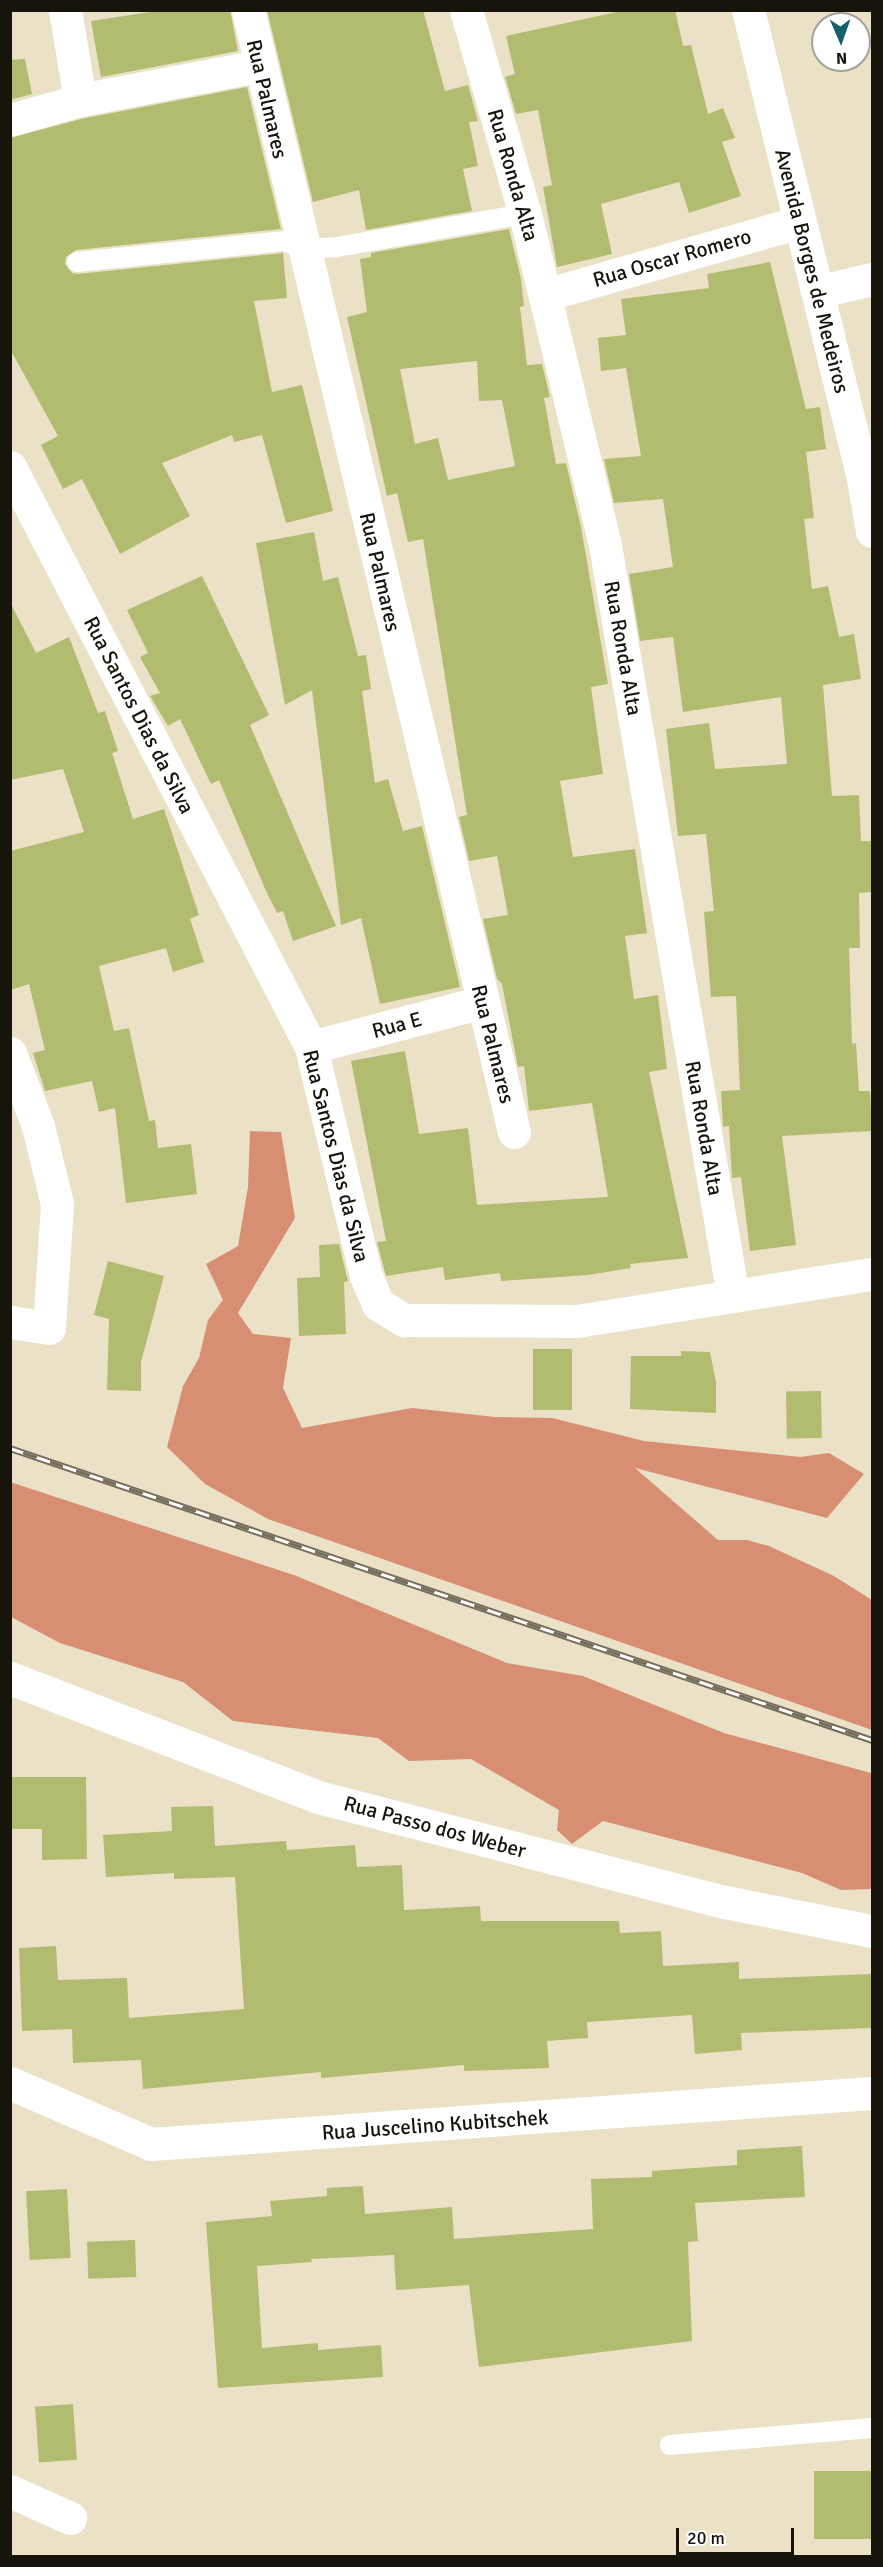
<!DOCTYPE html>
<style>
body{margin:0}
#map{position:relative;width:883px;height:2567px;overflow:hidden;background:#ebe1c7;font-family:Signika,sans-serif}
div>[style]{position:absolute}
.forest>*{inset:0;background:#d88e72}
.building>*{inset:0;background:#b1bc70;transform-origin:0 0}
.service>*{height:20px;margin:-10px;padding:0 10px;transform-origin:10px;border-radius:10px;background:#fff}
.minor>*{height:33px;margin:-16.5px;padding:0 16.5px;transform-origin:16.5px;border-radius:16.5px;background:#fff}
.tertiary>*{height:33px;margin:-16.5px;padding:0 16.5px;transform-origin:16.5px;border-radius:16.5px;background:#fff}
.rail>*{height:7px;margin-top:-3.5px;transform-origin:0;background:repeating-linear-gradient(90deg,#fff 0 14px,#746e5d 0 28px);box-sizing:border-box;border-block:2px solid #746e5d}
span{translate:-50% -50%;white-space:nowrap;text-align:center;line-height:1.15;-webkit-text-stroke:4.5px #fff;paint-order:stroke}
.street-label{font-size:21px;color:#17140b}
.frame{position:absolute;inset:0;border:12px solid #17140b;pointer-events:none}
.north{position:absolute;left:811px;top:12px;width:60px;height:60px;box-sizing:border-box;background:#fff;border:2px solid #a2a19d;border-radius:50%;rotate:178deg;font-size:16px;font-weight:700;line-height:24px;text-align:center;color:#17140b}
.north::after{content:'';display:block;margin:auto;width:21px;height:27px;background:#16606e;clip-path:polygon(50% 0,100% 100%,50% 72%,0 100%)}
.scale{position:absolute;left:676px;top:2528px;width:118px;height:27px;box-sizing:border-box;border:3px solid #17140b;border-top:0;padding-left:8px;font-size:18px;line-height:21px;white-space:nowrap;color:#17140b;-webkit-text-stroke:4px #fff;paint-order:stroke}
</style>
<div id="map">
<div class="forest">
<div style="clip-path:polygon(250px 1131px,281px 1132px,295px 1218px,238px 1313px,253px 1334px,291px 1338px,283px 1388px,302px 1428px,412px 1408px,495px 1417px,552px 1418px,644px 1441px,800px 1457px,829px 1453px,864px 1474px,827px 1518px,635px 1468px,718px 1540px,747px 1540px,769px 1546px,834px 1576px,872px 1600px,872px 1730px,268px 1519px,205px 1484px,167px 1447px,183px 1386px,199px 1358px,208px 1320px,223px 1300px,206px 1264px,238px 1246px,248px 1187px)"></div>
<div style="clip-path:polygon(10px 1482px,294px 1575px,507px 1663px,583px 1676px,724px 1733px,871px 1773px,872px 1889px,841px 1890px,802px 1873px,603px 1821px,572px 1844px,557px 1830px,559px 1810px,471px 1759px,409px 1761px,378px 1738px,233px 1721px,183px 1682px,60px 1643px,11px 1617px)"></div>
</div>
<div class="building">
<div style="clip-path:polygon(163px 10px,230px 10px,238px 51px,101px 77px,91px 21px)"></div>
<div style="clip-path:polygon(267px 10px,423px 10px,445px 91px,468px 85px,478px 121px,469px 122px,478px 166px,463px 169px,472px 211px,366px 230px,359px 190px,313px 202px)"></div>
<div style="clip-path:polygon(626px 10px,675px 10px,683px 46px,691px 45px,708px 114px,723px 108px,735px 138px,722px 142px,741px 196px,689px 213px,679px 182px,601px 204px,612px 254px,557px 267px,543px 187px,552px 185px,538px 110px,516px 114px,505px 77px,515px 74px,506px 36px)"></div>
<div style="clip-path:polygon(25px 59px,32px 94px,10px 100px,10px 60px)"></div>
<div style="clip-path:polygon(247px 87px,281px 229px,76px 250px,66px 257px,65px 264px,72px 273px,78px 274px,283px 253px,287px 298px,254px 301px,272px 392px,302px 385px,333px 511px,286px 523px,262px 435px,234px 442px,232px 435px,162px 463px,190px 516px,120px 554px,82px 479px,63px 489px,41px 445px,58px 436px,10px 349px,10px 138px,81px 119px)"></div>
<div style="clip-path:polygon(evenodd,509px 229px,521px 279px,524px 306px,520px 307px,527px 365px,542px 364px,550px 397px,544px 398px,556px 464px,566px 463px,581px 527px,608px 684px,591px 687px,603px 774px,560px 781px,573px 857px,635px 849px,647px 933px,625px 936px,634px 999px,658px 995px,667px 1069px,649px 1072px,688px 1258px,630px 1264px,631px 1268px,588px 1275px,501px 1281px,500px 1273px,445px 1280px,443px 1267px,386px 1276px,377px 1242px,386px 1241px,351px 1061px,405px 1051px,419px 1134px,468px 1128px,477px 1205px,608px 1197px,592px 1103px,529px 1111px,524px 1066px,518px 1067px,502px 984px,497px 979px,483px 919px,508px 915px,497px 856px,469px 861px,459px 817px,467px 815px,423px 539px,408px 542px,397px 493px,387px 496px,347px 317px,367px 312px,360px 259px,371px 257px,371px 253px,509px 229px,477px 361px,479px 401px,502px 400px,515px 466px,448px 480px,438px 438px,415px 444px,400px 369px,477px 361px)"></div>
<div style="clip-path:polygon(770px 262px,806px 409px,820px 407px,826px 449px,806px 452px,814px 518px,804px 519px,812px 589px,828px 586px,839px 637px,854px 634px,861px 679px,823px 685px,832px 796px,859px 795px,861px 841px,873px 841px,873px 892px,859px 893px,860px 948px,849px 948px,852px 1044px,856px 1043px,859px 1091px,870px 1091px,872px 1131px,782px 1136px,796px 1245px,750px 1251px,741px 1177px,732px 1178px,729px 1126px,723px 1127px,721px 1091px,740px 1090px,736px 996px,711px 997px,704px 912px,714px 911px,706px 834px,678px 836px,666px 729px,709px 723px,715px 769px,787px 764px,781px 697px,683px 712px,673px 637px,640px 641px,629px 574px,673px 567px,663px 499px,614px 503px,604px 459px,641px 456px,626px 368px,601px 371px,598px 338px,626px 335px,621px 299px,709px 288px,707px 274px)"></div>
<div style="clip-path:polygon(314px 532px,323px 581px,338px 577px,358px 656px,366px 655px,371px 689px,362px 691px,375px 783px,388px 779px,403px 831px,422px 826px,460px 987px,380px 1004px,361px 918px,341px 925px,312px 690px,285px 705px,256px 543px)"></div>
<div style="clip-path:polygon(202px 576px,269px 715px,250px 725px,336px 926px,293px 941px,283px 911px,277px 913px,266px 891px,219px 780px,211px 784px,180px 719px,168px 726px,150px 696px,160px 693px,140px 657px,148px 653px,127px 610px)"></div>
<div style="clip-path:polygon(10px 602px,36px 653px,69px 637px,98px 713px,105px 711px,118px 751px,112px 753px,133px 819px,164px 809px,199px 915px,190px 919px,204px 962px,173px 972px,166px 948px,99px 966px,114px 1031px,129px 1028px,149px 1121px,155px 1120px,158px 1148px,191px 1144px,197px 1194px,126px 1203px,115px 1108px,99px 1112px,92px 1081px,45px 1091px,33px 1053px,45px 1050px,29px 984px,10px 990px,10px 851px,84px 832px,63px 769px,10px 780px)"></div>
<div style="clip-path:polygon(339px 1244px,348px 1281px,344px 1282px,346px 1334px,299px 1336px,297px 1278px,320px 1277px,319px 1245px)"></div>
<div style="clip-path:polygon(108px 1261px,164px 1276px,141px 1362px,141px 1391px,107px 1390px,109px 1319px,94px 1315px)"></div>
<div style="left:533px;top:1349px;width:39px;height:61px"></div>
<div style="clip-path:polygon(681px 1351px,710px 1352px,716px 1382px,716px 1413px,630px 1409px,631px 1356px,681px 1356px)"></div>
<div style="left:821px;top:1391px;width:47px;height:35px;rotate:89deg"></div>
<div style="clip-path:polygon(10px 1777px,86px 1777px,87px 1859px,42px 1860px,42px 1829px,10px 1829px)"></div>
<div style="clip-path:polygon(213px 1806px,215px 1846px,286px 1841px,287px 1850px,355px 1845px,357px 1867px,402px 1865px,404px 1910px,480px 1906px,481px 1921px,619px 1921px,620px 1933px,661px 1931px,663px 1966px,739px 1962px,739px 1979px,873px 1974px,873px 2028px,741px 2033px,742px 2050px,695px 2054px,692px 2015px,587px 2022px,588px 2038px,547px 2041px,549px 2068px,464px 2071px,464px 2065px,321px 2078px,321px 2072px,143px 2089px,141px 2060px,73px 2063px,72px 2029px,22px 2031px,19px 1948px,56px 1946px,58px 1980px,127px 1978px,129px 2018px,244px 2009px,235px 1877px,174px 1879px,174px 1873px,106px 1877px,103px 1835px,172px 1831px,171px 1807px)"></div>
<div style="clip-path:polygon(802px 2146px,805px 2197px,695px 2203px,698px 2241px,688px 2242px,692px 2341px,479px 2367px,469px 2285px,396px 2290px,394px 2255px,311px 2259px,312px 2262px,257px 2266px,262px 2348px,318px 2343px,318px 2350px,381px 2345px,383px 2377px,218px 2388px,206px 2222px,272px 2216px,270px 2201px,327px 2196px,327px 2188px,363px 2186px,365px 2214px,452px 2207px,454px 2239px,593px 2229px,591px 2179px,652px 2177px,652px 2171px,737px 2165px,737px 2150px)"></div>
<div style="left:67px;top:2189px;width:69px;height:41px;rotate:87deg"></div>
<div style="left:135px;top:2240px;width:37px;height:48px;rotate:88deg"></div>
<div style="left:73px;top:2404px;width:56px;height:38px;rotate:86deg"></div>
<div style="left:873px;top:2471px;width:68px;height:59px;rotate:90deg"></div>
</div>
<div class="service">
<div style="left:77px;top:262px;width:209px;rotate:-5.8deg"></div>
<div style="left:285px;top:241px;width:19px;rotate:25deg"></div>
<div style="left:302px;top:249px;width:35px;rotate:-3deg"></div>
<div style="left:337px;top:247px;width:191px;rotate:-10deg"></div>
<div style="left:670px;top:2445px;width:203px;rotate:-4.8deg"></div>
</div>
<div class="minor">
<div style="left:65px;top:10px;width:91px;rotate:80.5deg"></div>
<div style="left:248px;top:10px;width:1153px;rotate:76.66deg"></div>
<div style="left:466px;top:10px;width:212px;rotate:73.9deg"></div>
<div style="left:525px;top:214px;width:341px;rotate:76.4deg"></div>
<div style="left:605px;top:545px;width:762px;rotate:80.33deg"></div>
<div style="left:10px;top:120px;width:73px;rotate:-15.9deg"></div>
<div style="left:80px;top:100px;width:181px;rotate:-10.8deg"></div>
<div style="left:817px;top:292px;width:57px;rotate:-13.3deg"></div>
<div style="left:545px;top:295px;width:265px;rotate:-16deg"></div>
<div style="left:10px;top:467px;width:653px;rotate:62.57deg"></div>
<div style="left:311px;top:1047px;width:236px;rotate:76.5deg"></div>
<div style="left:366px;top:1276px;width:30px;rotate:67deg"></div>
<div style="left:378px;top:1304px;width:31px;rotate:32deg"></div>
<div style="left:404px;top:1320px;width:173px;rotate:0.3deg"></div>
<div style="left:577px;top:1321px;width:299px;rotate:-9.1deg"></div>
<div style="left:311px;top:1047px;width:178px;rotate:-14.7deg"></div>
<div style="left:10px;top:1053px;width:78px;rotate:69deg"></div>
<div style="left:38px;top:1126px;width:80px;rotate:76.3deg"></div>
<div style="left:57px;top:1204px;width:124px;rotate:93.7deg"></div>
<div style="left:49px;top:1328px;width:39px;rotate:-171deg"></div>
<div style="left:10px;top:2083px;width:154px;rotate:23.4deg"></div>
<div style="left:151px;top:2144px;width:723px;rotate:-4.05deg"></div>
<div style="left:10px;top:2491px;width:66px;rotate:24.2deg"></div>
</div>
<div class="tertiary">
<div style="left:748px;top:10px;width:477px;rotate:76.2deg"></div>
<div style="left:862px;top:473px;width:59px;rotate:80.2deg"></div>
<div style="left:10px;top:1678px;width:330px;rotate:21.1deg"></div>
<div style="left:318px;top:1797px;width:420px;rotate:14.5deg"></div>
<div style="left:725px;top:1902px;width:150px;rotate:11.2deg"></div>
</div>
<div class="rail">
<div style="left:10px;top:1448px;width:910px;rotate:18.71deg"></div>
</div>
<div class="street-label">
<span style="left:267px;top:99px;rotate:77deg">Rua Palmares</span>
<span style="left:513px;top:175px;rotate:74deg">Rua Ronda Alta</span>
<span style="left:672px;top:258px;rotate:-16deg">Rua Oscar Romero</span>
<span style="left:812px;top:271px;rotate:76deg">Avenida Borges de Medeiros</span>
<span style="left:380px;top:572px;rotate:77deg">Rua Palmares</span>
<span style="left:623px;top:648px;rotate:80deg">Rua Ronda Alta</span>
<span style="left:139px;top:715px;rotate:63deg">Rua Santos Dias da Silva</span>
<span style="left:397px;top:1025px;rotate:-15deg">Rua E</span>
<span style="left:493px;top:1044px;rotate:76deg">Rua Palmares</span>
<span style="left:704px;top:1128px;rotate:80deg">Rua Ronda Alta</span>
<span style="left:336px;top:1156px;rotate:76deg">Rua Santos Dias da Silva</span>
<span style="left:435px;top:1827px;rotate:15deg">Rua Passo dos Weber</span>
<span style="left:435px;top:2125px;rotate:-4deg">Rua Juscelino Kubitschek</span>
</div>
<div class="frame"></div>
<div class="north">N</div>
<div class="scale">20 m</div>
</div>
